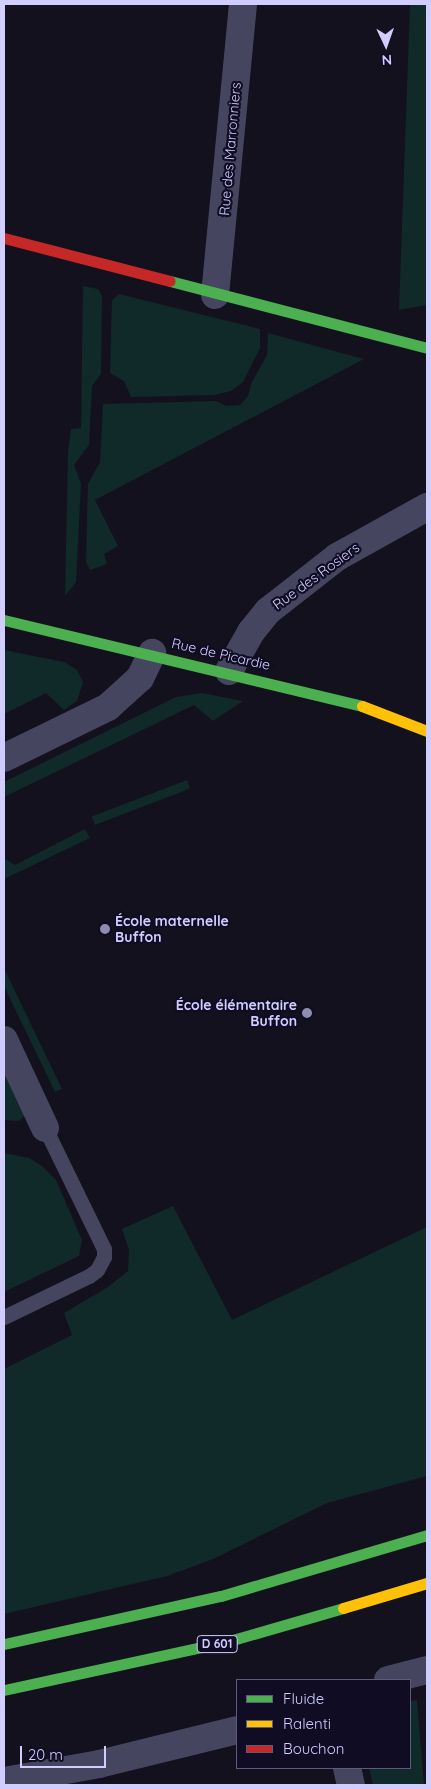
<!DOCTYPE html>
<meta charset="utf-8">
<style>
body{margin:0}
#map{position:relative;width:431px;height:1789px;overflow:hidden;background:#13111e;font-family:Quicksand,sans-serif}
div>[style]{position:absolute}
.green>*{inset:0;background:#102929;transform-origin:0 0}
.lane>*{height:15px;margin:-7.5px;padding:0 7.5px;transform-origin:7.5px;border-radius:7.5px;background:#45455f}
.street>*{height:28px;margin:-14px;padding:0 14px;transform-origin:14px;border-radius:14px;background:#45455f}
.fast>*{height:11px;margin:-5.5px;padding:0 5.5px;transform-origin:5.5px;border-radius:5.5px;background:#4caf50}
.slow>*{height:11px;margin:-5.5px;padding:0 5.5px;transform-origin:5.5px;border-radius:5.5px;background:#ffc107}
.jam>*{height:11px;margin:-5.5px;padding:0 5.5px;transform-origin:5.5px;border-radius:5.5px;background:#c62828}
.dots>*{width:14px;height:14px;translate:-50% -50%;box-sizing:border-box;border:2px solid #0f0c23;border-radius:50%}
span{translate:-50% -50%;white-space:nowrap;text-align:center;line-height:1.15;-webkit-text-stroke:4.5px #0f0c23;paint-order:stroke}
.shield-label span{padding:1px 4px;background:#0f0c23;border:1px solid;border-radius:4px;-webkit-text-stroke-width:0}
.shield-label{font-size:12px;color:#d1ceff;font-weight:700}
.street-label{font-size:14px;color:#d1ceff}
.poi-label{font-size:14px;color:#d1ceff;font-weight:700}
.left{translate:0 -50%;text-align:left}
.right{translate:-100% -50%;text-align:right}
.frame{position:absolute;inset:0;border:5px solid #d1ceff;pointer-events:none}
.legend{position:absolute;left:236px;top:1679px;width:175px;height:90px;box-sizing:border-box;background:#0f0c23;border:1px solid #5d5a7b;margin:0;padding:6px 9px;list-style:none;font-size:15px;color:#d1ceff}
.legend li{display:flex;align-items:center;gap:10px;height:25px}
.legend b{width:25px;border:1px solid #5d5a7b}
.north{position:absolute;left:361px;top:20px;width:50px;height:50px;-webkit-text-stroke:4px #0f0c23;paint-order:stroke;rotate:177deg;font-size:14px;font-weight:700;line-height:20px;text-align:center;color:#d1ceff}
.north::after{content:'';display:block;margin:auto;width:18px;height:22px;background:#d1ceff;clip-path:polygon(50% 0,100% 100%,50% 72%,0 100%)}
.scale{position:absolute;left:20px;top:1746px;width:86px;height:22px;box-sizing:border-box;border:2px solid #d1ceff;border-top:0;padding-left:6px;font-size:15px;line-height:18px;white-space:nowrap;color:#d1ceff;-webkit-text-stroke:4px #0f0c23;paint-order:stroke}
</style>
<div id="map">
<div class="green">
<div style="clip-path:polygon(410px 4px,427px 4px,427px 305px,399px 310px)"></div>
<div style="clip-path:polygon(83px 286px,98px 289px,102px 296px,101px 374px,92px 386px,89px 445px,74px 465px,81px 484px,76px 582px,65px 596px,68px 451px,71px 429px,81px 428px)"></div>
<div style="clip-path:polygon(119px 294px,260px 329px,260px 348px,243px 382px,231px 391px,215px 395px,131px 397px,124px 381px,110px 373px,112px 300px)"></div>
<div style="clip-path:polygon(268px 333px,364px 359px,95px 500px,118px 546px,104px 554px,107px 564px,90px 570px,86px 562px,88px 484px,100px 462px,103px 404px,216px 401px,226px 406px,240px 405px,248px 396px,252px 382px,267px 355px)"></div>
<div style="clip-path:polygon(4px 650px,64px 662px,77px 670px,83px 682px,77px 701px,64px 710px,46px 693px,4px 714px)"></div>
<div style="clip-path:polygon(202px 693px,243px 701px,213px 721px,194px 705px,4px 797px,4px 782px,176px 697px)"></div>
<div style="left:187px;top:780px;width:9px;height:102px;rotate:69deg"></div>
<div style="clip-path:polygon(85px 829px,90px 838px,4px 879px,4px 858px,15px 865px)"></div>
<div style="clip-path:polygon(4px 968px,62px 1089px,55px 1092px,4px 986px)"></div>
<div style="clip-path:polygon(4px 1065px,26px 1114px,19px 1121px,4px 1120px)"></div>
<div style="clip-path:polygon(4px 1153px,29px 1158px,42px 1166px,56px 1180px,82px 1240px,79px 1256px,4px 1292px)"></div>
<div style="clip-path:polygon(173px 1206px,232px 1320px,427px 1227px,427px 1476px,327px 1503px,213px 1559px,167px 1576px,4px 1614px,4px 1369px,72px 1335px,64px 1313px,108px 1287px,128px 1271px,129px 1250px,122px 1229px)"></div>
<div style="clip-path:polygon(417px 1700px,424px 1785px,373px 1785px,369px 1768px,410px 1768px,410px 1701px)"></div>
</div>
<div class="lane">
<div style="left:4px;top:1317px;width:94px;rotate:-25.8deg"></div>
<div style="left:89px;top:1276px;width:10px;rotate:-37deg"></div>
<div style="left:97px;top:1270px;width:15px;rotate:-62deg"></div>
<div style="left:104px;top:1257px;width:8px;rotate:-90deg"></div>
<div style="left:104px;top:1249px;width:135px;rotate:-116deg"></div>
</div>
<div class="street">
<div style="left:215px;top:295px;width:292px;rotate:-84.5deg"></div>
<div style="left:229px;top:671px;width:45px;rotate:-60.6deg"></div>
<div style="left:251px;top:632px;width:27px;rotate:-51deg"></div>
<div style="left:268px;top:611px;width:88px;rotate:-38deg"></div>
<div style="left:337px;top:557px;width:103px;rotate:-29.1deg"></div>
<div style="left:4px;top:758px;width:116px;rotate:-26.1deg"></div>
<div style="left:108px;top:707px;width:43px;rotate:-42.2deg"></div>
<div style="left:140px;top:678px;width:28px;rotate:-64deg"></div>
<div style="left:4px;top:1040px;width:97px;rotate:65deg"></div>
<div style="left:388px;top:1680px;width:40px;rotate:-14.4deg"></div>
<div style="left:347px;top:1768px;width:17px;rotate:77deg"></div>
<div style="left:4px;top:1781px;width:97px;rotate:-10.1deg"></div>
<div style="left:99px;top:1764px;width:142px;rotate:-13.8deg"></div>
</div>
<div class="fast">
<div style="left:170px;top:281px;width:266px;rotate:14.6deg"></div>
<div style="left:4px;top:620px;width:368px;rotate:13.5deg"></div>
<div style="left:4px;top:1644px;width:222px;rotate:-12.5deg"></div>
<div style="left:221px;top:1596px;width:215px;rotate:-16.5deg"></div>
<div style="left:4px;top:1690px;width:230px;rotate:-12.3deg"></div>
<div style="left:229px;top:1641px;width:119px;rotate:-16.1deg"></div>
</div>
<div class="slow">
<div style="left:362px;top:706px;width:70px;rotate:21deg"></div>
<div style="left:343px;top:1608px;width:88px;rotate:-16.6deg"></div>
</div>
<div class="jam">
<div style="left:4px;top:238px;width:171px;rotate:14.5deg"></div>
</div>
<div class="dots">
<div style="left:105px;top:929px;background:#8e8cb0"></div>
<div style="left:307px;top:1013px;background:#8e8cb0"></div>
</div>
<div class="shield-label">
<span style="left:217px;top:1644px">D 601</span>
</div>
<div class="street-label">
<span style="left:230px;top:149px;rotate:-85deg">Rue des Marronniers</span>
<span style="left:316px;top:576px;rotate:-36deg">Rue des Rosiers</span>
<span style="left:221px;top:654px;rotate:13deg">Rue de Picardie</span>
</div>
<div class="poi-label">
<span class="left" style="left:115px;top:929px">École maternelle<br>Buffon</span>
<span class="right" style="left:297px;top:1013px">École élémentaire<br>Buffon</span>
</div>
<div class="frame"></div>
<ul class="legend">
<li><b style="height:6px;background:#4caf50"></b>Fluide</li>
<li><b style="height:6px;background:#ffc107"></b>Ralenti</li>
<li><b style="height:6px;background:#c62828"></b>Bouchon</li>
</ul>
<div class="north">N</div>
<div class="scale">20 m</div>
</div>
